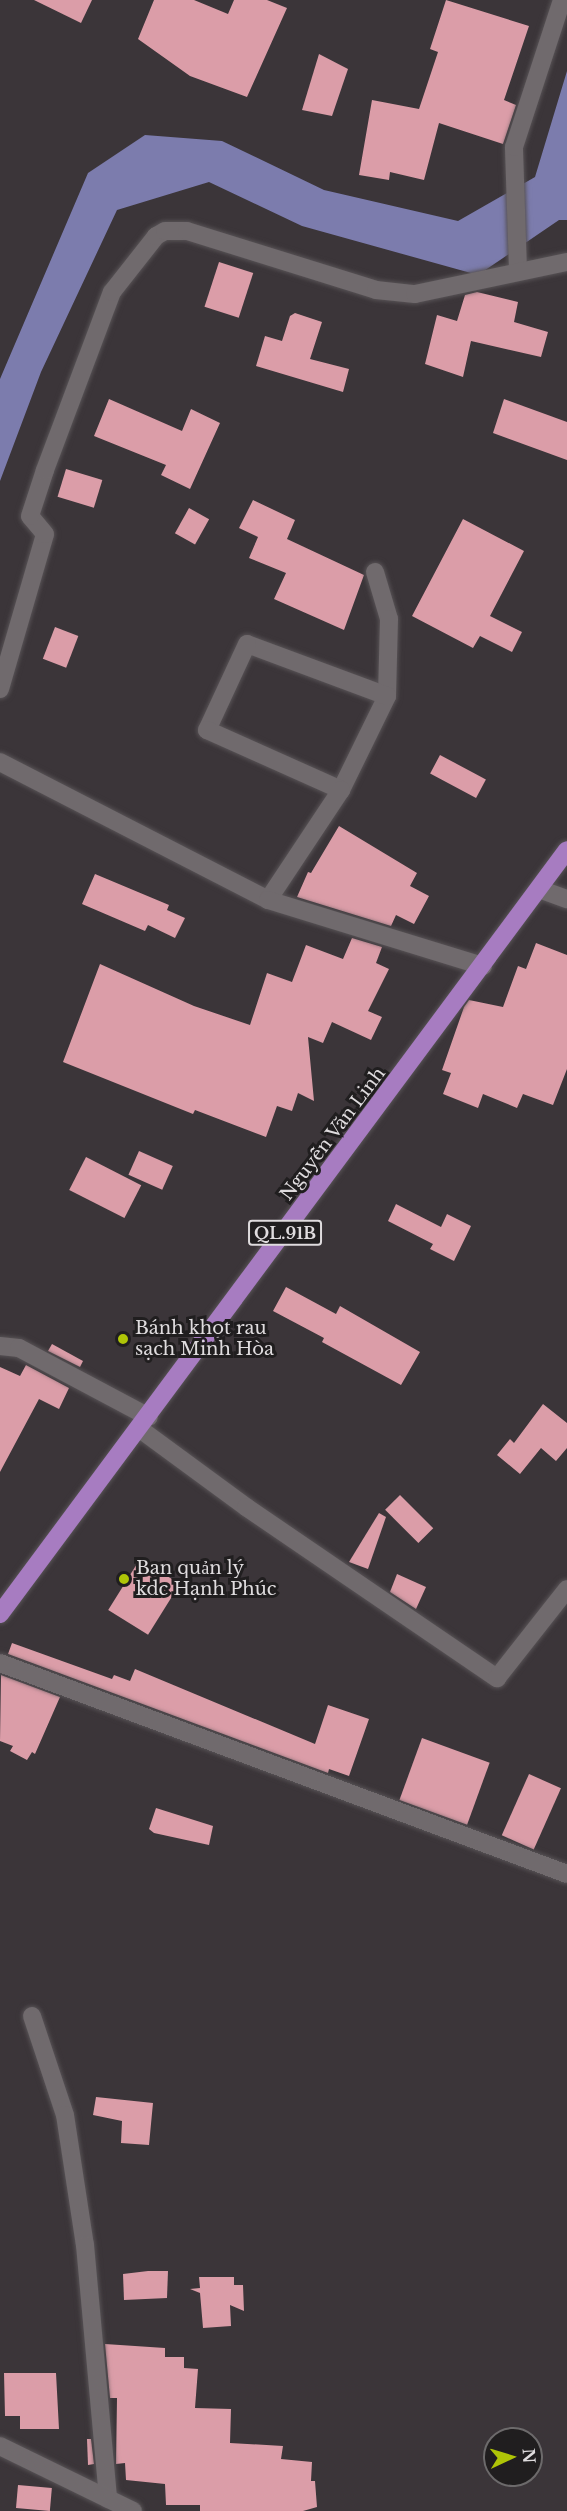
<!DOCTYPE html>
<meta charset="utf-8">
<style>
body{margin:0}
#map{position:relative;width:567px;height:2511px;overflow:hidden;background:#3b3539;font-family:"Libre Baskerville",serif}
div>[style]{position:absolute}
.water>*{inset:0;background:#7c7cad}
.building>*{inset:0;background:#db9da8;transform-origin:0 0}
.roads{filter:drop-shadow(0 0 2px #575255) drop-shadow(0 0 2px #575255)}
.minor>*{height:18px;margin:-9px;padding:0 9px;transform-origin:9px;border-radius:9px;background:#706a6d}
.highway>*{height:18px;margin:-9px;padding:0 9px;transform-origin:9px;border-radius:9px;background:#a77cc1}
.dots>*{width:16px;height:16px;translate:-50% -50%;box-sizing:border-box;border:3px solid #201e1f;border-radius:50%}
span{translate:-50% -50%;white-space:nowrap;text-align:center;line-height:1.15;-webkit-text-stroke:6px #201e1f;paint-order:stroke}
.shield-label span{padding:2px 4px;background:#201e1f;border:2px solid;border-radius:4px;-webkit-text-stroke-width:0}
.shield-label{font-size:16px;color:#dfdcde;font-weight:700}
.street-label{font-size:18px;color:#dfdcde}
.poi-label{font-size:18px;color:#dfdcde}
.left{translate:0 -50%;text-align:left}
.north{position:absolute;left:483px;top:2427px;width:60px;height:60px;box-sizing:border-box;background:#201e1f;border:2px solid #6c6a6b;border-radius:50%;rotate:86deg;font-size:16px;font-weight:700;line-height:24px;text-align:center;color:#dfdcde}
.north::after{content:'';display:block;margin:auto;width:21px;height:27px;background:#afc507;clip-path:polygon(50% 0,100% 100%,50% 72%,0 100%)}
</style>
<div id="map">
<div class="water">
<div style="clip-path:polygon(567px 71px,567px 220px,559px 220px,478px 275px,302px 226px,209px 182px,117px 210px,41px 372px,0 481px,0 379px,88px 173px,145px 135px,222px 141px,324px 190px,458px 221px,535px 177px)"></div>
</div>
<div class="building">
<div style="clip-path:polygon(34px 0,92px 0,81px 23px)"></div>
<div style="clip-path:polygon(154px 0,194px 0,228px 14px,234px 0,267px 0,287px 8px,247px 97px,190px 76px,138px 39px)"></div>
<div style="clip-path:polygon(446px 0,529px 26px,504px 100px,516px 105px,503px 144px,439px 123px,424px 180px,390px 172px,389px 180px,359px 175px,372px 100px,419px 109px,438px 52px,430px 49px)"></div>
<div style="clip-path:polygon(319px 54px,348px 69px,332px 116px,302px 110px)"></div>
<div style="left:219px;top:262px;width:36px;height:47px;rotate:18deg"></div>
<div style="clip-path:polygon(477px 292px,518px 302px,514px 322px,548px 332px,541px 357px,471px 341px,463px 377px,425px 364px,437px 315px,457px 321px,465px 295px)"></div>
<div style="clip-path:polygon(295px 313px,322px 322px,310px 359px,349px 369px,343px 392px,256px 366px,265px 336px,282px 341px,290px 316px)"></div>
<div style="clip-path:polygon(109px 399px,182px 431px,191px 409px,220px 423px,190px 489px,161px 475px,166px 465px,94px 436px)"></div>
<div style="clip-path:polygon(504px 399px,567px 422px,567px 460px,493px 433px)"></div>
<div style="left:66px;top:469px;width:38px;height:29px;rotate:17deg"></div>
<div style="clip-path:polygon(253px 500px,295px 520px,287px 539px,364px 575px,344px 630px,274px 599px,286px 573px,249px 558px,258px 537px,239px 528px)"></div>
<div style="left:189px;top:508px;width:23px;height:29px;rotate:29deg"></div>
<div style="clip-path:polygon(463px 519px,524px 551px,490px 616px,522px 632px,512px 652px,480px 636px,473px 648px,412px 616px)"></div>
<div style="left:55px;top:627px;width:25px;height:34px;rotate:21deg"></div>
<div style="left:440px;top:755px;width:52px;height:21px;rotate:28deg"></div>
<div style="clip-path:polygon(339px 826px,417px 873px,410px 886px,429px 896px,414px 924px,396px 915px,391px 926px,297px 897px,308px 872px,311px 873px)"></div>
<div style="clip-path:polygon(95px 874px,169px 905px,167px 910px,185px 918px,175px 938px,148px 925px,145px 931px,82px 904px)"></div>
<div style="clip-path:polygon(352px 938px,382px 947px,376px 963px,389px 969px,368px 1011px,382px 1017px,371px 1040px,332px 1022px,323px 1043px,308px 1037px,314px 1101px,298px 1093px,292px 1111px,277px 1106px,266px 1137px,195px 1110px,193px 1114px,63px 1062px,100px 964px,194px 1006px,250px 1025px,267px 973px,292px 982px,306px 945px,343px 959px)"></div>
<div style="clip-path:polygon(536px 943px,567px 955px,567px 1069px,553px 1105px,523px 1094px,517px 1108px,483px 1094px,478px 1108px,443px 1094px,451px 1073px,442px 1070px,464px 1007px,469px 1000px,503px 1007px,518px 966px,526px 969px)"></div>
<div style="left:139px;top:1151px;width:37px;height:26px;rotate:24deg"></div>
<div style="left:86px;top:1157px;width:62px;height:37px;rotate:27deg"></div>
<div style="clip-path:polygon(396px 1204px,441px 1227px,447px 1214px,471px 1226px,454px 1261px,430px 1249px,433px 1244px,388px 1221px)"></div>
<div style="clip-path:polygon(286px 1287px,336px 1314px,340px 1306px,420px 1352px,401px 1385px,322px 1342px,324px 1338px,273px 1311px)"></div>
<div style="clip-path:polygon(52px 1344px,83px 1361px,80px 1367px,48px 1351px)"></div>
<div style="clip-path:polygon(26px 1365px,69px 1388px,59px 1409px,39px 1399px,0 1472px,0 1367px,20px 1376px)"></div>
<div style="clip-path:polygon(543px 1404px,567px 1423px,567px 1448px,556px 1461px,541px 1448px,520px 1474px,497px 1455px,510px 1439px,514px 1443px)"></div>
<div style="left:400px;top:1495px;width:47px;height:21px;rotate:45deg"></div>
<div style="clip-path:polygon(379px 1513px,386px 1517px,368px 1569px,349px 1562px)"></div>
<div style="left:140px;top:1559px;width:47px;height:60px;rotate:32deg"></div>
<div style="clip-path:polygon(397px 1574px,426px 1587px,416px 1609px,390px 1592px)"></div>
<div style="clip-path:polygon(12px 1643px,112px 1679px,114px 1675px,130px 1681px,135px 1669px,315px 1744px,328px 1705px,369px 1719px,349px 1776px,329px 1769px,328px 1773px,8px 1654px)"></div>
<div style="clip-path:polygon(1px 1675px,60px 1697px,35px 1754px,32px 1752px,27px 1760px,10px 1751px,13px 1746px,0 1741px)"></div>
<div style="left:422px;top:1738px;width:72px;height:66px;rotate:20deg"></div>
<div style="left:529px;top:1774px;width:35px;height:67px;rotate:24deg"></div>
<div style="clip-path:polygon(156px 1808px,213px 1826px,209px 1845px,154px 1833px,149px 1829px)"></div>
<div style="clip-path:polygon(96px 2097px,153px 2103px,149px 2145px,121px 2143px,122px 2121px,93px 2115px)"></div>
<div style="clip-path:polygon(148px 2271px,168px 2271px,167px 2298px,124px 2300px,123px 2274px)"></div>
<div style="clip-path:polygon(199px 2277px,234px 2277px,234px 2285px,243px 2285px,244px 2311px,230px 2305px,231px 2326px,203px 2328px,200px 2293px,190px 2289px,200px 2288px)"></div>
<div style="clip-path:polygon(105px 2344px,165px 2348px,165px 2357px,184px 2357px,184px 2368px,198px 2369px,195px 2408px,231px 2409px,230px 2443px,283px 2446px,281px 2459px,312px 2462px,311px 2481px,315px 2481px,317px 2507px,303px 2511px,200px 2511px,200px 2505px,166px 2505px,165px 2484px,126px 2480px,125px 2463px,116px 2464px,117px 2398px,110px 2398px)"></div>
<div style="clip-path:polygon(4px 2373px,56px 2373px,59px 2429px,20px 2429px,20px 2416px,5px 2416px)"></div>
<div style="clip-path:polygon(87px 2439px,91px 2439px,94px 2464px,88px 2465px)"></div>
<div style="left:18px;top:2485px;width:34px;height:23px;rotate:5deg"></div>
</div>
<div class="roads">
<div class="minor">
<div style="left:518px;top:270px;width:123px;rotate:-91.9deg"></div>
<div style="left:514px;top:147px;width:155px;rotate:-71.9deg"></div>
<div style="left:375px;top:572px;width:49px;rotate:73.4deg"></div>
<div style="left:389px;top:619px;width:77px;rotate:91.5deg"></div>
<div style="left:0;top:689px;width:161px;rotate:-73.8deg"></div>
<div style="left:45px;top:534px;width:23px;rotate:-130deg"></div>
<div style="left:30px;top:516px;width:48px;rotate:-71.9deg"></div>
<div style="left:45px;top:470px;width:190px;rotate:-69.4deg"></div>
<div style="left:112px;top:292px;width:71px;rotate:-51.8deg"></div>
<div style="left:156px;top:236px;width:10px;rotate:-29deg"></div>
<div style="left:165px;top:231px;width:22px"></div>
<div style="left:187px;top:231px;width:198px;rotate:17.3deg"></div>
<div style="left:376px;top:290px;width:39px;rotate:6deg"></div>
<div style="left:415px;top:294px;width:155px;rotate:-11.9deg"></div>
<div style="left:0;top:762px;width:301px;rotate:27.2deg"></div>
<div style="left:341px;top:790px;width:105px;rotate:-63.9deg"></div>
<div style="left:387px;top:696px;width:149px;rotate:-159.6deg"></div>
<div style="left:247px;top:644px;width:95px;rotate:114.9deg"></div>
<div style="left:207px;top:730px;width:147px;rotate:24.1deg"></div>
<div style="left:341px;top:790px;width:132px;rotate:123.6deg"></div>
<div style="left:268px;top:900px;width:225px;rotate:17.1deg"></div>
<div style="left:539px;top:889px;width:30px;rotate:20deg"></div>
<div style="left:0;top:1346px;width:19px;rotate:6deg"></div>
<div style="left:19px;top:1348px;width:147px;rotate:28deg"></div>
<div style="left:140px;top:1429px;width:132px;rotate:36.3deg"></div>
<div style="left:246px;top:1507px;width:304px;rotate:34.3deg"></div>
<div style="left:497px;top:1678px;width:113px;rotate:-51.8deg"></div>
<div style="left:0;top:1663px;width:605px;rotate:20.41deg"></div>
<div style="left:32px;top:2016px;width:104px;rotate:71.6deg"></div>
<div style="left:65px;top:2115px;width:132px;rotate:81.3deg"></div>
<div style="left:85px;top:2245px;width:255px;rotate:84.8deg"></div>
<div style="left:0;top:2446px;width:148px;rotate:26deg"></div>
</div>
<div class="highway">
<div style="left:0;top:1614px;width:951px;rotate:-53.42deg"></div>
</div>
</div>
<div class="dots">
<div style="left:123px;top:1339px;background:#afc507"></div>
<div style="left:124px;top:1579px;background:#afc507"></div>
</div>
<div class="shield-label">
<span style="left:285px;top:1233px">QL.91B</span>
</div>
<div class="street-label">
<span style="left:333px;top:1134px;rotate:-53deg">Nguyễn Văn Linh</span>
</div>
<div class="poi-label">
<span class="left" style="left:135px;top:1339px">Bánh khọt rau<br>sạch Minh Hòa</span>
<span class="left" style="left:136px;top:1579px">Ban quản lý<br>kdc Hạnh Phúc</span>
</div>
<div class="north">N</div>
</div>
